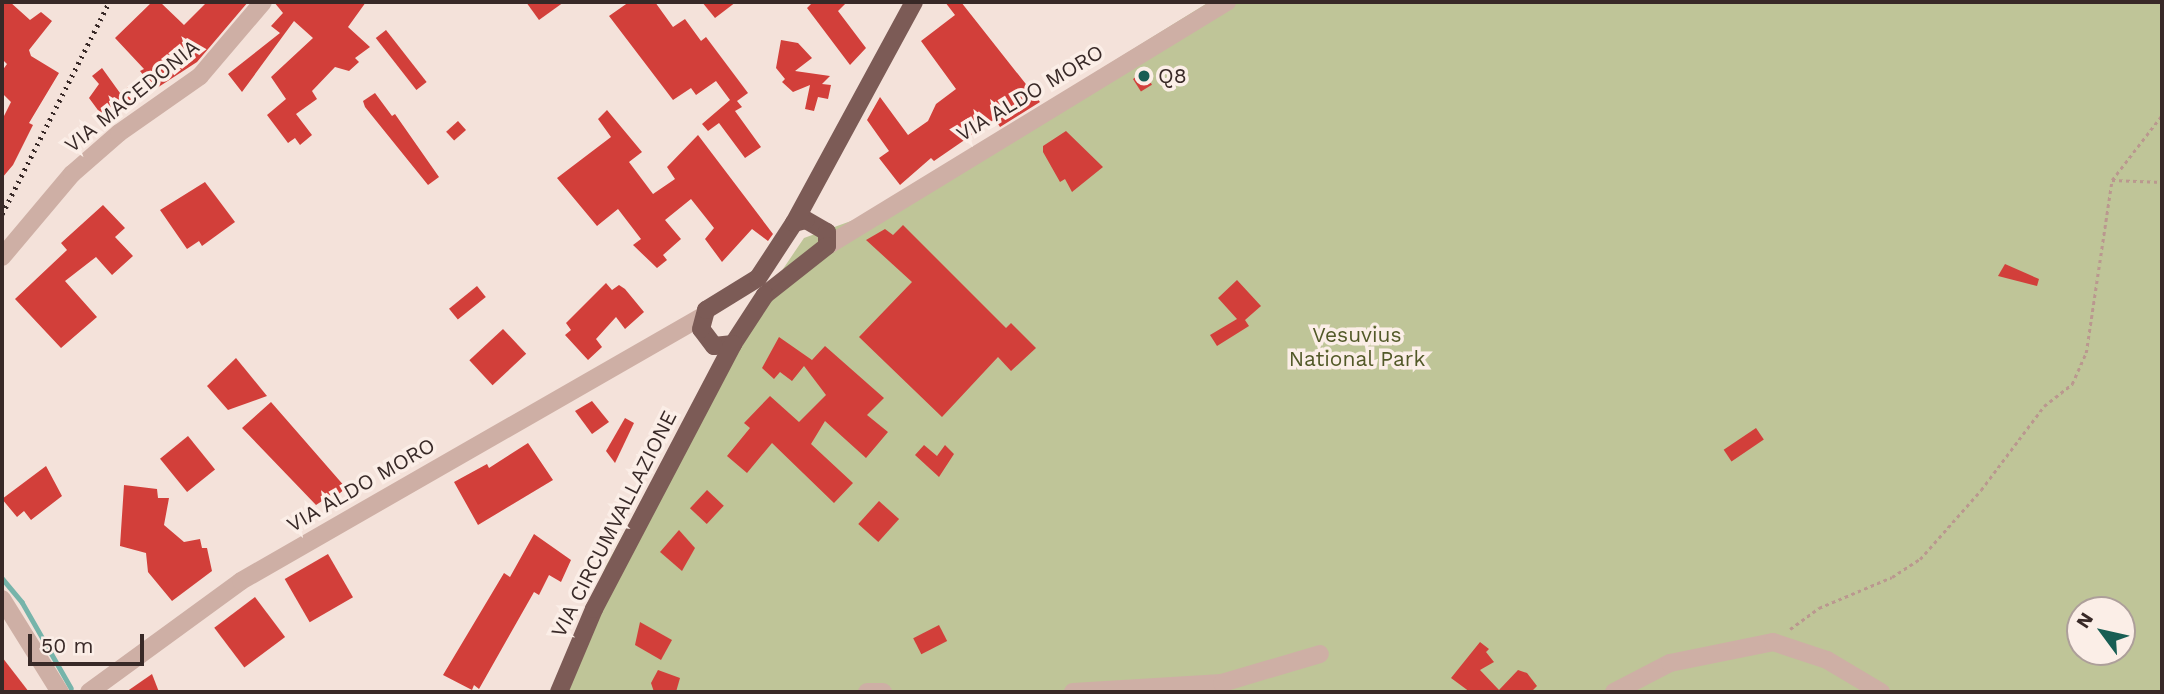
<!DOCTYPE html>
<style>
body{margin:0}
#map{position:relative;width:2164px;height:694px;overflow:hidden;background:#f4e2da;font-family:"Work Sans",sans-serif}
div>[style]{position:absolute}
.green>*{inset:0;background:#bfc598}
.stream>*{height:4.5px;margin:-2.25px;padding:0 2.25px;transform-origin:2.25px;border-radius:2.25px;background:#76b4aa}
.building>*{inset:0;background:#d23f3a;transform-origin:0 0}
.path>*{height:2.5px;margin-top:-1.25px;transform-origin:0;background:repeating-linear-gradient(90deg,#ba988f 0 3.5px,transparent 0 7px)}
.minor>*{height:18px;margin:-9px;padding:0 9px;transform-origin:9px;border-radius:9px;background:#ceafa5}
.major>*{height:18px;margin:-9px;padding:0 9px;transform-origin:9px;border-radius:9px;background:#7c5b56}
.rail>*{height:4.5px;margin-top:-2.25px;transform-origin:0;background:repeating-linear-gradient(90deg,#382927 0 2px,transparent 0 7px)}
.dots>*{width:19px;height:19px;translate:-50% -50%;box-sizing:border-box;border:4px solid #fbeee7;border-radius:50%}
span{translate:-50% -50%;white-space:nowrap;text-align:center;line-height:1.15;-webkit-text-stroke:7px #fbeee7;paint-order:stroke}
.poi-label{font-size:21px;color:#382927}
.left{translate:0 -50%;text-align:left}
.street-label{font-size:21px;color:#382927}
.park-label{font-size:21px;color:#525928}
.frame{position:absolute;inset:0;border:4px solid #382927;pointer-events:none}
.north{position:absolute;left:2066px;top:596px;width:70px;height:70px;box-sizing:border-box;background:#fbeee7;border:2px solid #ad9f9a;border-radius:50%;rotate:303deg;font-size:19px;font-weight:700;line-height:28px;text-align:center;color:#382927}
.north::after{content:'';display:block;margin:auto;width:24px;height:32px;background:#185e54;clip-path:polygon(50% 0,100% 100%,50% 72%,0 100%)}
.scale{position:absolute;left:28px;top:634px;width:116px;height:32px;box-sizing:border-box;border:4px solid #382927;border-top:0;padding-left:9px;font-size:21px;line-height:24px;white-space:nowrap;color:#382927;-webkit-text-stroke:5px #fbeee7;paint-order:stroke}
</style>
<div id="map">
<div class="green">
<div style="clip-path:polygon(evenodd,1209px 2px,2162px 2px,2162px 692px,553px 692px,606px 566px,705px 384px,804px 238px,862px 217px,1209px 2px,2080px 610px,2122px 610px,2122px 652px,2080px 652px,2080px 610px)"></div>
</div>
<div class="stream">
<div style="left:2px;top:578px;width:31px;rotate:50deg"></div>
<div style="left:22px;top:602px;width:99px;rotate:60.3deg"></div>
</div>
<div class="building">
<div style="clip-path:polygon(2px 2px,10px 2px,30px 20px,41px 12px,52px 21px,29px 50px,31px 56px,59px 73px,29px 123px,33px 125px,13px 165px,2px 178px,2px 120px,11px 102px,2px 93px,2px 71px,7px 64px,2px 59px)"></div>
<div style="clip-path:polygon(152px 2px,160px 2px,184px 25px,207px 2px,248px 2px,197px 62px,106px 121px,89px 98px,99px 84px,92px 76px,102px 68px,120px 93px,144px 76px,140px 71px,144px 69px,115px 38px)"></div>
<div style="clip-path:polygon(274px 2px,366px 2px,348px 27px,370px 47px,355px 58px,359px 62px,349px 71px,335px 67px,312px 91px,317px 99px,296px 114px,312px 135px,300px 145px,295px 138px,288px 143px,267px 115px,286px 99px,271px 77px,313px 38px,294px 21px,242px 92px,228px 74px,280px 33px,271px 26px,283px 13px)"></div>
<div style="clip-path:polygon(526px 2px,564px 2px,539px 20px)"></div>
<div style="clip-path:polygon(629px 2px,655px 2px,673px 27px,685px 19px,701px 41px,706px 37px,748px 93px,737px 101px,742px 107px,735px 111px,761px 147px,745px 158px,719px 123px,708px 131px,702px 124px,730px 100px,716px 81px,696px 95px,691px 88px,673px 100px,609px 16px)"></div>
<div style="clip-path:polygon(702px 2px,736px 2px,715px 18px)"></div>
<div style="clip-path:polygon(813px 2px,847px 2px,838px 11px,866px 48px,850px 65px,807px 8px)"></div>
<div style="clip-path:polygon(945px 2px,961px 2px,1040px 102px,1000px 127px,995px 119px,934px 161px,931px 158px,900px 185px,879px 158px,889px 151px,867px 120px,880px 97px,908px 135px,928px 121px,936px 104px,956px 89px,921px 41px,955px 15px)"></div>
<div style="left:386px;top:30px;width:66px;height:13px;rotate:52deg"></div>
<div style="clip-path:polygon(781px 40px,798px 43px,812px 58px,795px 71px,830px 76px,822px 84px,831px 85px,828px 99px,818px 97px,814px 111px,805px 109px,810px 85px,793px 92px,782px 82px,785px 79px,776px 68px)"></div>
<div style="left:1144px;top:72px;width:15px;height:13px;rotate:58deg"></div>
<div style="clip-path:polygon(375px 93px,392px 116px,395px 114px,439px 177px,428px 185px,365px 107px,363px 101px)"></div>
<div style="clip-path:polygon(607px 110px,642px 152px,629px 162px,653px 194px,675px 179px,667px 167px,698px 135px,773px 234px,768px 241px,752px 229px,722px 262px,705px 239px,714px 228px,691px 199px,665px 220px,681px 239px,663px 255px,667px 260px,657px 268px,633px 245px,641px 239px,618px 209px,597px 226px,557px 178px,611px 137px,598px 119px)"></div>
<div style="left:458px;top:121px;width:12px;height:16px;rotate:48deg"></div>
<div style="clip-path:polygon(1066px 131px,1103px 167px,1072px 192px,1065px 179px,1060px 182px,1043px 152px,1043px 146px)"></div>
<div style="clip-path:polygon(205px 182px,235px 222px,202px 246px,199px 241px,187px 249px,160px 210px)"></div>
<div style="clip-path:polygon(103px 205px,125px 228px,115px 237px,133px 256px,112px 275px,96px 257px,65px 281px,97px 317px,61px 348px,15px 299px,67px 250px,61px 243px)"></div>
<div style="clip-path:polygon(903px 225px,1006px 328px,1011px 323px,1036px 348px,1011px 371px,998px 357px,942px 417px,859px 337px,912px 282px,866px 240px,885px 229px,893px 235px)"></div>
<div style="clip-path:polygon(2005px 264px,2039px 279px,2037px 286px,1998px 276px)"></div>
<div style="clip-path:polygon(1237px 280px,1261px 306px,1245px 320px,1249px 326px,1217px 346px,1210px 335px,1237px 319px,1218px 298px)"></div>
<div style="clip-path:polygon(606px 283px,612px 290px,619px 285px,625px 289px,644px 312px,625px 329px,616px 317px,596px 339px,602px 347px,588px 360px,565px 335px,571px 330px,566px 323px)"></div>
<div style="left:477px;top:286px;width:14px;height:36px;rotate:51deg"></div>
<div style="left:503px;top:329px;width:34px;height:46px;rotate:47deg"></div>
<div style="clip-path:polygon(779px 337px,812px 360px,825px 346px,884px 398px,867px 415px,888px 432px,866px 458px,825px 421px,811px 444px,853px 483px,834px 503px,772px 443px,747px 473px,727px 456px,750px 428px,744px 423px,770px 396px,799px 422px,826px 395px,804px 366px,792px 381px,780px 372px,774px 379px,762px 368px)"></div>
<div style="clip-path:polygon(236px 358px,267px 396px,228px 410px,207px 386px)"></div>
<div style="clip-path:polygon(592px 401px,609px 422px,592px 434px,575px 411px)"></div>
<div style="clip-path:polygon(271px 402px,346px 488px,334px 498px,331px 495px,316px 505px,242px 428px)"></div>
<div style="clip-path:polygon(625px 418px,634px 423px,615px 463px,606px 451px)"></div>
<div style="left:1756px;top:428px;width:14px;height:39px;rotate:56deg"></div>
<div style="left:188px;top:436px;width:43px;height:36px;rotate:51deg"></div>
<div style="clip-path:polygon(528px 443px,553px 480px,478px 525px,454px 482px,487px 464px,489px 468px)"></div>
<div style="clip-path:polygon(924px 445px,937px 456px,945px 445px,954px 454px,939px 477px,915px 455px)"></div>
<div style="clip-path:polygon(46px 466px,62px 496px,31px 520px,24px 511px,17px 517px,2px 499px)"></div>
<div style="clip-path:polygon(124px 485px,157px 489px,158px 498px,169px 498px,164px 525px,184px 542px,200px 539px,202px 548px,207px 548px,212px 571px,172px 601px,148px 572px,146px 553px,120px 546px)"></div>
<div style="left:707px;top:490px;width:23px;height:25px;rotate:43deg"></div>
<div style="left:879px;top:501px;width:27px;height:31px;rotate:42deg"></div>
<div style="clip-path:polygon(679px 530px,695px 548px,682px 571px,660px 552px)"></div>
<div style="clip-path:polygon(534px 534px,571px 560px,561px 582px,549px 575px,539px 595px,534px 592px,479px 689px,474px 685px,472px 690px,443px 675px,504px 573px,510px 577px)"></div>
<div style="left:328px;top:554px;width:50px;height:50px;rotate:60deg"></div>
<div style="left:255px;top:597px;width:50px;height:51px;rotate:53deg"></div>
<div style="clip-path:polygon(640px 622px,672px 640px,661px 660px,635px 645px)"></div>
<div style="left:939px;top:625px;width:18px;height:29px;rotate:63deg"></div>
<div style="clip-path:polygon(1480px 642px,1489px 649px,1486px 652px,1494px 662px,1480px 670px,1499px 690px,1518px 670px,1527px 673px,1537px 686px,1531px 692px,1470px 692px,1451px 678px)"></div>
<div style="clip-path:polygon(2px 657px,29px 692px,2px 692px)"></div>
<div style="clip-path:polygon(658px 670px,680px 678px,676px 692px,654px 692px,651px 683px)"></div>
<div style="clip-path:polygon(152px 674px,159px 692px,126px 692px)"></div>
</div>
<div class="path">
<div style="left:2112px;top:180px;width:50px;rotate:2.3deg"></div>
<div style="left:1790px;top:629px;width:36px;rotate:-36deg"></div>
<div style="left:1819px;top:608px;width:79px;rotate:-23deg"></div>
<div style="left:1892px;top:577px;width:33px;rotate:-33deg"></div>
<div style="left:1920px;top:559px;width:92px;rotate:-48.5deg"></div>
<div style="left:1981px;top:490px;width:105px;rotate:-53.1deg"></div>
<div style="left:2044px;top:406px;width:36px;rotate:-38deg"></div>
<div style="left:2072px;top:384px;width:34px;rotate:-66deg"></div>
<div style="left:2086px;top:353px;width:175px;rotate:-81.5deg"></div>
<div style="left:2112px;top:180px;width:82px;rotate:-52.4deg"></div>
</div>
<div class="minor">
<div style="left:827px;top:246px;width:469px;rotate:-31.4deg"></div>
<div style="left:2px;top:257px;width:109px;rotate:-49.9deg"></div>
<div style="left:72px;top:174px;width:62px;rotate:-41.1deg"></div>
<div style="left:119px;top:133px;width:99px;rotate:-35.1deg"></div>
<div style="left:200px;top:76px;width:97px;rotate:-49.6deg"></div>
<div style="left:2px;top:599px;width:110px;rotate:58.1deg"></div>
<div style="left:89px;top:692px;width:188px;rotate:-36.1deg"></div>
<div style="left:241px;top:581px;width:530px;rotate:-29.85deg"></div>
<div style="left:867px;top:692px;width:16px"></div>
<div style="left:1073px;top:692px;width:149px;rotate:-3.5deg"></div>
<div style="left:1222px;top:683px;width:102px;rotate:-16.5deg"></div>
<div style="left:1614px;top:692px;width:63px;rotate:-27.4deg"></div>
<div style="left:1670px;top:663px;width:105px;rotate:-11.5deg"></div>
<div style="left:1773px;top:642px;width:57px;rotate:18.4deg"></div>
<div style="left:1827px;top:660px;width:63px;rotate:30.7deg"></div>
</div>
<div class="major">
<div style="left:806px;top:220px;width:24px;rotate:30deg"></div>
<div style="left:827px;top:232px;width:14px;rotate:90deg"></div>
<div style="left:827px;top:246px;width:79px;rotate:141.7deg"></div>
<div style="left:765px;top:295px;width:59px;rotate:123.1deg"></div>
<div style="left:733px;top:344px;width:19px;rotate:174deg"></div>
<div style="left:714px;top:346px;width:21px;rotate:-127deg"></div>
<div style="left:701px;top:329px;width:20px;rotate:-75deg"></div>
<div style="left:706px;top:310px;width:61px;rotate:-31.6deg"></div>
<div style="left:758px;top:278px;width:66px;rotate:-56.8deg"></div>
<div style="left:794px;top:223px;width:12px;rotate:-14deg"></div>
<div style="left:794px;top:223px;width:251px;rotate:-61.5deg"></div>
<div style="left:559px;top:692px;width:90px;rotate:-67.1deg"></div>
<div style="left:594px;top:609px;width:299px;rotate:-62.3deg"></div>
</div>
<div class="rail">
<div style="left:2px;top:214px;width:237px;rotate:-63.2deg"></div>
</div>
<div class="dots">
<div style="left:1144px;top:76px;background:#185e54"></div>
</div>
<div class="poi-label">
<span class="left" style="left:1158px;top:76px">Q8</span>
</div>
<div class="street-label">
<span style="left:1030px;top:93px;rotate:-31deg">VIA ALDO MORO</span>
<span style="left:132px;top:96px;rotate:-39deg">VIA MACEDONIA</span>
<span style="left:361px;top:485px;rotate:-30deg">VIA ALDO MORO</span>
<span style="left:614px;top:524px;rotate:-63deg">VIA CIRCUMVALLAZIONE</span>
</div>
<div class="park-label">
<span style="left:1357px;top:347px">Vesuvius<br>National Park</span>
</div>
<div class="frame"></div>
<div class="north">N</div>
<div class="scale">50 m</div>
</div>
